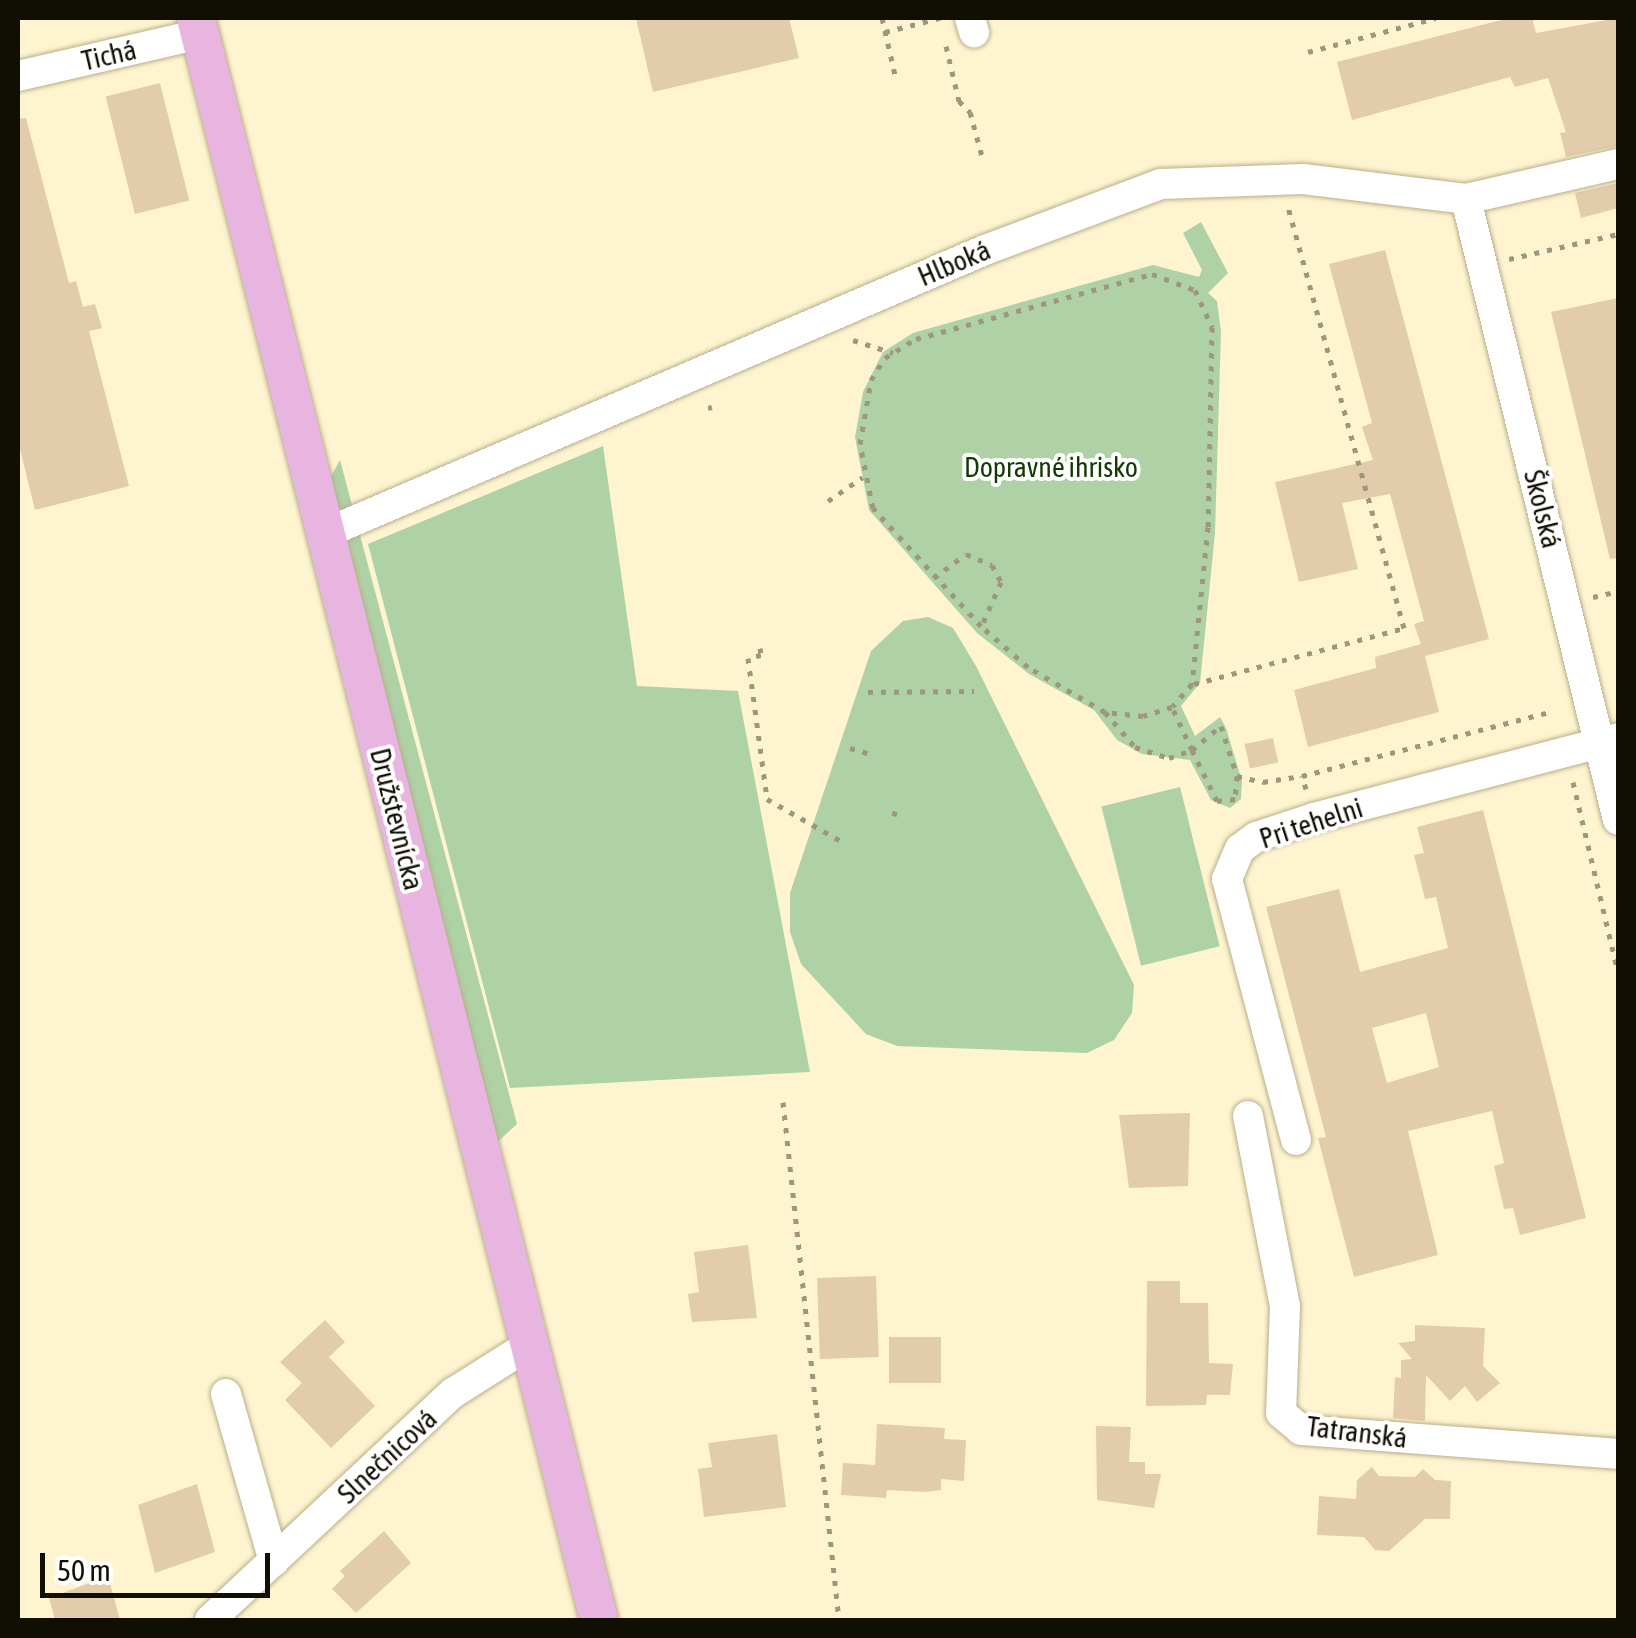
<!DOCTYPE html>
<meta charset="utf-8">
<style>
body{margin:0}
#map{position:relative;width:1636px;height:1638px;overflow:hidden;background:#fef5d0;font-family:"Asap Condensed",sans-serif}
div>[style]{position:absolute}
.green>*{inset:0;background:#afd1a6;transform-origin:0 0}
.building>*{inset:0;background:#e2ccac;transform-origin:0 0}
.path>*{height:5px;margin-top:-2.5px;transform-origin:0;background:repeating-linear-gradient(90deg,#9e977d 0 5px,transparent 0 13px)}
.roads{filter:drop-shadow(0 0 2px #b7af8b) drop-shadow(0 0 2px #b7af8b)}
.minor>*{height:30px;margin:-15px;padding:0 15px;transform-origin:15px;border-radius:15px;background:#fff}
.major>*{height:38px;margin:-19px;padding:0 19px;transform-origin:19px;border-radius:19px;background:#e7b5e0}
span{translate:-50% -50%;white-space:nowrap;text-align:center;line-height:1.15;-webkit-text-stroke:8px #fff;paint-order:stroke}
.street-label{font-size:28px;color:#110e03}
.park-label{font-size:28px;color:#0f3a00}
.frame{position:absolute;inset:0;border:20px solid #110e03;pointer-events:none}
.scale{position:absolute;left:40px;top:1553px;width:230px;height:45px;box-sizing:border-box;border:5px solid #110e03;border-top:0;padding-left:12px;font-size:30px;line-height:35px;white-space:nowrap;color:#110e03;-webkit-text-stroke:8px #fff;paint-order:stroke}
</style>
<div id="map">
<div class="green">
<div style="clip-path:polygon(1201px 222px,1228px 273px,1208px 293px,1217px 301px,1221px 331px,1215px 533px,1200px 683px,1181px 706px,1195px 736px,1220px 717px,1226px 728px,1242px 781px,1241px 799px,1230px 808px,1211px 800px,1190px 760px,1142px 754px,1117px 740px,1094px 710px,1029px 674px,977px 633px,869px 510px,855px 437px,863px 392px,883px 352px,913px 333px,1153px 265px,1199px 277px,1202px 270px,1183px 233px)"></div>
<div style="clip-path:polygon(603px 446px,637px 686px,738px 691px,810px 1072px,510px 1088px,368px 544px)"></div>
<div style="clip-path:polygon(340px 460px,517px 1124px,468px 1169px,304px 524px)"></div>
<div style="clip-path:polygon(928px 617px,953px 628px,976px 666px,1134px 985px,1132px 1013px,1114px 1040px,1087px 1053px,897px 1046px,866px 1034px,801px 964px,790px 932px,790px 893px,871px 651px,903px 621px)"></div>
<div style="left:1180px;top:787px;width:164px;height:81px;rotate:76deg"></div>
</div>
<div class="building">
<div style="clip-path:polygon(636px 18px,789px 18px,799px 58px,653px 92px)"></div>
<div style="clip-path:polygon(1509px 18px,1532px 18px,1536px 33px,1618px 18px,1618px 146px,1566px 157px,1560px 133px,1566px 132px,1548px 78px,1515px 87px,1510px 77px,1352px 120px,1337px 62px)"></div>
<div style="left:160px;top:83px;width:121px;height:56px;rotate:76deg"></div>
<div style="clip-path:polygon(26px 118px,69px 283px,76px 281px,83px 307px,95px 304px,102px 328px,89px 331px,129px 486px,35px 510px,18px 441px,18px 119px)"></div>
<div style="clip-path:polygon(1618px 183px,1618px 208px,1581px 218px,1575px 193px)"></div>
<div style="clip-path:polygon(1385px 250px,1489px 639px,1425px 656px,1439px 712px,1308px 747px,1294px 690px,1376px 668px,1375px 657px,1421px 644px,1414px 624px,1424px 621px,1390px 494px,1342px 503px,1358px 569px,1299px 582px,1275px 482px,1373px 460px,1362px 427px,1372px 423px,1329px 264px)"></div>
<div style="clip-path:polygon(1618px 298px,1618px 558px,1610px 559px,1551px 312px)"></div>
<div style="left:1273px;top:738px;width:25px;height:29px;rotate:78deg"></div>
<div style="clip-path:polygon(evenodd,1483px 810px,1586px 1218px,1520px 1235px,1513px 1208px,1504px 1209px,1494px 1166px,1504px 1163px,1492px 1111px,1408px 1131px,1438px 1255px,1354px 1277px,1318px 1138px,1326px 1137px,1266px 907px,1339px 889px,1360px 972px,1448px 948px,1436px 897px,1425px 899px,1414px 855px,1424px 853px,1417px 827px,1483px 810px,1426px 1013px,1439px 1067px,1387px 1083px,1372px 1028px,1426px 1013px)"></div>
<div style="clip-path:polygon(1190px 1113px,1188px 1186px,1129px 1188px,1119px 1115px)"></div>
<div style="clip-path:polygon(748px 1245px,757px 1318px,692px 1322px,688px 1294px,699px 1292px,694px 1252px)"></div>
<div style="left:876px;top:1276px;width:81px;height:59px;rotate:88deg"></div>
<div style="clip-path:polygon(1147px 1281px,1180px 1281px,1180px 1303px,1208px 1303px,1209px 1363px,1233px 1364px,1230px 1395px,1207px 1395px,1206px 1405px,1146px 1406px)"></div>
<div style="clip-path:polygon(325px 1320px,345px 1342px,329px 1357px,375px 1406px,331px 1448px,285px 1400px,302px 1383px,280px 1362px)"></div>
<div style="clip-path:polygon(1415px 1325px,1485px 1328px,1483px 1366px,1500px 1383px,1477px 1402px,1465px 1386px,1450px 1401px,1426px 1375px,1425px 1421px,1393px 1418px,1395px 1377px,1401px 1378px,1401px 1360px,1412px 1359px,1398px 1343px,1415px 1341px)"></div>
<div style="left:941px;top:1337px;width:46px;height:52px;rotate:90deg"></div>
<div style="clip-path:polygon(877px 1424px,945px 1428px,944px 1439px,966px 1440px,964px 1481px,941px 1479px,941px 1490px,926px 1492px,887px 1490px,886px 1498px,841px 1495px,843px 1463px,875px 1465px)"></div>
<div style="clip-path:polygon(1096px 1426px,1131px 1427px,1129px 1462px,1145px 1462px,1145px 1474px,1161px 1474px,1154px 1508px,1097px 1500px)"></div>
<div style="clip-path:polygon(777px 1434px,786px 1507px,704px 1517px,698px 1469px,712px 1467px,708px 1443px)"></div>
<div style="clip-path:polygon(1372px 1467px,1379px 1476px,1415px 1477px,1423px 1469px,1435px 1480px,1451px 1481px,1450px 1519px,1425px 1519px,1389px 1551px,1375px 1550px,1364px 1537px,1317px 1535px,1319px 1496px,1356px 1499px,1357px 1480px)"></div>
<div style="clip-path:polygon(197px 1484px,215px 1552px,155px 1573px,138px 1505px)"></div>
<div style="clip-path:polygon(384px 1531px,411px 1563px,356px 1613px,332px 1589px,345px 1576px,340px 1571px)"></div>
<div style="clip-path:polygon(108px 1576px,120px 1620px,55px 1620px,49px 1598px)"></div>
</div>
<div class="path">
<div style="left:882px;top:18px;width:63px;rotate:77.1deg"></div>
<div style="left:885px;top:32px;width:57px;rotate:-14.3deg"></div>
<div style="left:946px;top:46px;width:57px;rotate:76.7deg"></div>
<div style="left:959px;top:101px;width:16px;rotate:45deg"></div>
<div style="left:970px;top:112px;width:50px;rotate:74.8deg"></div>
<div style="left:1308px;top:52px;width:132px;rotate:-14.9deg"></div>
<div style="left:1509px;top:259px;width:112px;rotate:-12.9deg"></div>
<div style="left:1152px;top:274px;width:46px;rotate:20.4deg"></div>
<div style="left:1195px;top:290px;width:41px;rotate:65.3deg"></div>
<div style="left:1212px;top:327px;width:200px;rotate:91.1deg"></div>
<div style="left:1208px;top:527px;width:158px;rotate:95.8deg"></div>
<div style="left:1192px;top:684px;width:30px;rotate:131deg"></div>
<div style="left:1172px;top:707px;width:30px;rotate:163deg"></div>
<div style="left:1143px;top:716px;width:38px;rotate:-174deg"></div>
<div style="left:1105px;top:712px;width:89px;rotate:-149.7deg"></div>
<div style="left:1028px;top:667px;width:62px;rotate:-138.9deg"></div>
<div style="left:981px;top:626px;width:160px;rotate:-132.5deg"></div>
<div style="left:873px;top:508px;width:65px;rotate:-101.5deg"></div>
<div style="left:860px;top:444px;width:65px;rotate:-80.2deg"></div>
<div style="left:871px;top:380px;width:26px;rotate:-58deg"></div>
<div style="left:885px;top:358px;width:36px;rotate:-32deg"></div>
<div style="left:916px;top:339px;width:245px;rotate:-15.4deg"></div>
<div style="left:853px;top:340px;width:42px;rotate:18deg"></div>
<div style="left:708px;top:408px;width:4px;rotate:-14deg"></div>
<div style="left:828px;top:501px;width:42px;rotate:-34.4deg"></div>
<div style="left:934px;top:578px;width:40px;rotate:-37deg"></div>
<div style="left:966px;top:554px;width:28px;rotate:23deg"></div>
<div style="left:992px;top:565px;width:19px;rotate:62deg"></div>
<div style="left:1001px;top:582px;width:47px;rotate:113.8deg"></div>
<div style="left:1593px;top:597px;width:26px;rotate:-13deg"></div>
<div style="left:760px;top:648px;width:7px;rotate:82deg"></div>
<div style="left:761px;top:655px;width:13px;rotate:167deg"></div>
<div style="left:748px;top:658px;width:142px;rotate:82.3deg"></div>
<div style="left:767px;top:799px;width:85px;rotate:29.6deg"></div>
<div style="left:1194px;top:684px;width:217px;rotate:-14.9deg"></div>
<div style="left:1404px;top:628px;width:437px;rotate:-105.4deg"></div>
<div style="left:868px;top:692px;width:106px;rotate:-0.5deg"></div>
<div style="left:1105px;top:712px;width:46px;rotate:49.4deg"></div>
<div style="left:1135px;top:747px;width:36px;rotate:18deg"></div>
<div style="left:1169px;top:758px;width:24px;rotate:-19deg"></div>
<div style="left:1192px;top:750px;width:38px;rotate:-40deg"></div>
<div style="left:1221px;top:726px;width:52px;rotate:72.3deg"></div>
<div style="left:1237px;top:776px;width:23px;rotate:95deg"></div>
<div style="left:1235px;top:799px;width:18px;rotate:174deg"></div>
<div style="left:1217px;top:801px;width:57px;rotate:-116.1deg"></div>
<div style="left:1192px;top:750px;width:47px;rotate:-114.9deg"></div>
<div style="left:850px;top:748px;width:22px;rotate:16deg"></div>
<div style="left:1237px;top:776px;width:27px;rotate:13deg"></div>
<div style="left:1263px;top:782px;width:39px;rotate:-9deg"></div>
<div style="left:1573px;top:782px;width:195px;rotate:76.7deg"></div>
<div style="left:1306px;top:789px;width:14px;rotate:-107deg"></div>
<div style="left:1302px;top:776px;width:259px;rotate:-14.5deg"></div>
<div style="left:894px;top:816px;width:13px;rotate:-77deg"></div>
<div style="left:783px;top:1102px;width:521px;rotate:83.83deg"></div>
</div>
<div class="roads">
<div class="minor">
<div style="left:970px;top:18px;width:15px;rotate:74deg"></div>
<div style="left:18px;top:76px;width:187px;rotate:-13deg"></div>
<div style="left:1466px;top:199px;width:639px;rotate:76.25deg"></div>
<div style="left:326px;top:533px;width:717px;rotate:-23.24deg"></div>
<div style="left:985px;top:250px;width:188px;rotate:-20.6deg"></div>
<div style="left:1161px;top:184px;width:142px;rotate:-2deg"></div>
<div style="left:1303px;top:179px;width:164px;rotate:7deg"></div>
<div style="left:1466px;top:199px;width:156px;rotate:-13deg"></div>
<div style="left:1248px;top:1116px;width:194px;rotate:79deg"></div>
<div style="left:1285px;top:1306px;width:107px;rotate:92.1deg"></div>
<div style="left:1281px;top:1413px;width:26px;rotate:40deg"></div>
<div style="left:1301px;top:1430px;width:318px;rotate:4.3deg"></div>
<div style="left:1296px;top:1140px;width:270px;rotate:-104.8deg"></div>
<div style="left:1227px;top:879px;width:33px;rotate:-67deg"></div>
<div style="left:1240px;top:849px;width:20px;rotate:-37deg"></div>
<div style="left:1256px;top:837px;width:61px;rotate:-18.1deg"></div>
<div style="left:1314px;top:818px;width:314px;rotate:-14.7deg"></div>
<div style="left:226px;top:1394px;width:174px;rotate:74deg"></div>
<div style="left:210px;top:1620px;width:333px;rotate:-43.1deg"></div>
<div style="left:453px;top:1393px;width:90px;rotate:-32.3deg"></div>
</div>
<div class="major">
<div style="left:196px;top:18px;width:1652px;rotate:75.88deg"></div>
</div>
</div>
<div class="street-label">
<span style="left:109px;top:55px;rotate:-13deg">Tichá</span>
<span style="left:954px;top:263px;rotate:-23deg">Hlboká</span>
<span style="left:1543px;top:509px;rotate:76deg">Školská</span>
<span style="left:397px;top:819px;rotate:76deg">Družstevnícka</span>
<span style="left:1311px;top:823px;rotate:-18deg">Pri tehelni</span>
<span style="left:1357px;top:1432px;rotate:7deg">Tatranská</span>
<span style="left:387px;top:1456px;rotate:-43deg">Slnečnicová</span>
</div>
<div class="park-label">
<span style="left:1051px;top:467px">Dopravné ihrisko</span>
</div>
<div class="frame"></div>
<div class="scale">50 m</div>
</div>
